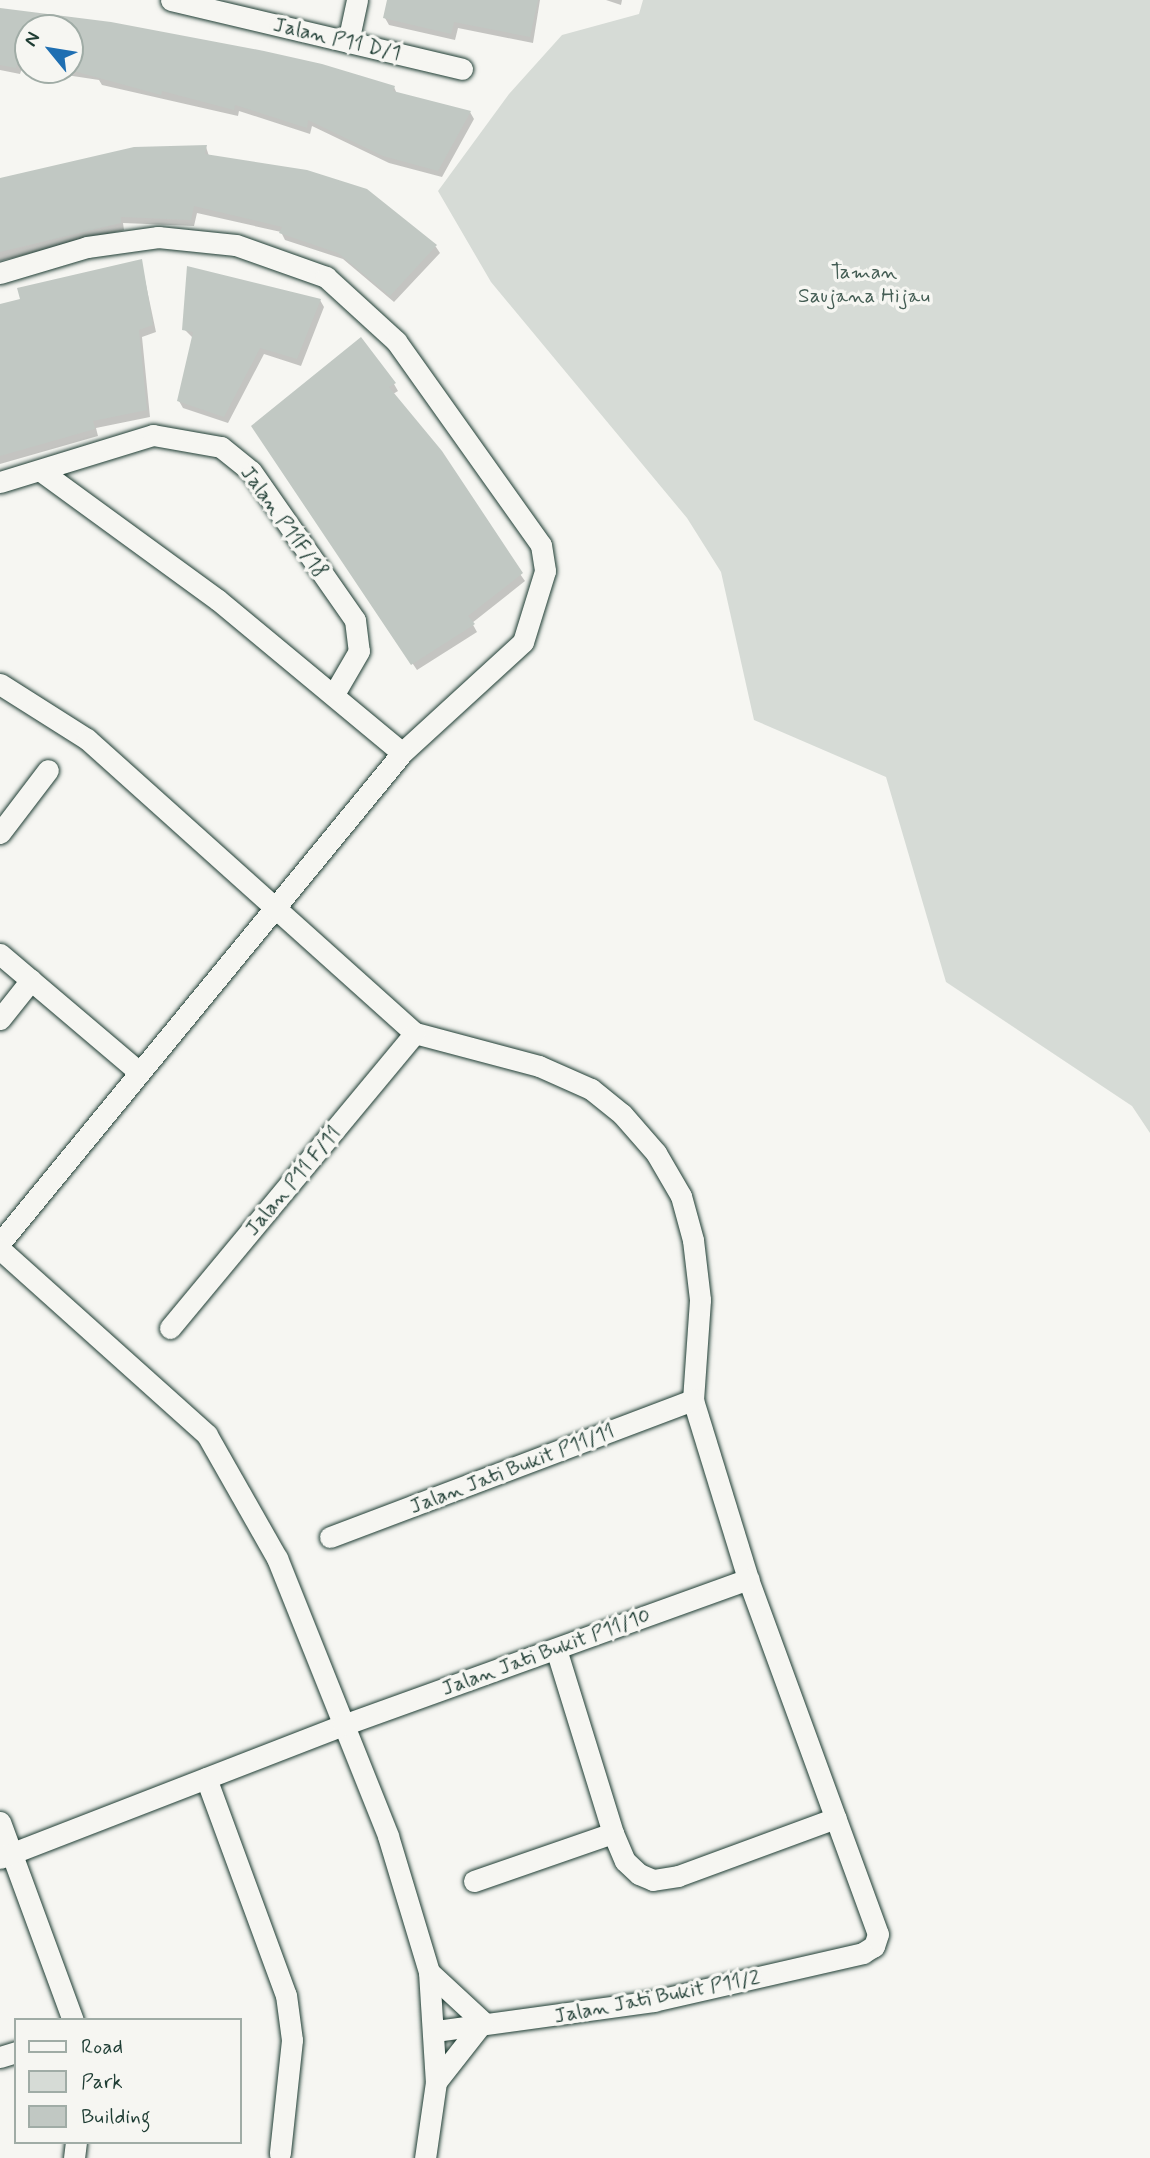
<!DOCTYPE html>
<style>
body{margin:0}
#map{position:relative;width:1150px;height:2158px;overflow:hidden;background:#f6f6f2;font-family:Mynerve,sans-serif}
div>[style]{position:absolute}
.green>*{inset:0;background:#d6dbd6}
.shadow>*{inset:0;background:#0003}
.building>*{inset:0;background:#c1c8c3}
.roads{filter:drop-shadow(0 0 2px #1f3d34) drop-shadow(0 0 2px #1f3d34)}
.street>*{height:21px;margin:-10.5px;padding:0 10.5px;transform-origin:10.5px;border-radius:10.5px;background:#f6f6f2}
span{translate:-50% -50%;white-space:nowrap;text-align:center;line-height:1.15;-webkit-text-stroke:7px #f6f6f2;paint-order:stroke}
.street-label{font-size:21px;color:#1f3d34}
.park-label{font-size:21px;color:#445d54}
.legend{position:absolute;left:14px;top:2018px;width:228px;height:126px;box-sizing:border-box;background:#f6f6f2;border:2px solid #a0aca6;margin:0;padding:9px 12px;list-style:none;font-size:21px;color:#1f3d34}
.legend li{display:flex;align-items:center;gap:14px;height:35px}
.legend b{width:35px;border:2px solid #a0aca6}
.north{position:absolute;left:14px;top:14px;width:70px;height:70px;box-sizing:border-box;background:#f6f6f2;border:2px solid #a0aca6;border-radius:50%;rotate:300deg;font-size:19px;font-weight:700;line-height:28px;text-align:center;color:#1f3d34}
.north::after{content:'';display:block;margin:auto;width:24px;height:32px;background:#1f6fb2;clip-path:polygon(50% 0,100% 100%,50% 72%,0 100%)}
</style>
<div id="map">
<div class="green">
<div style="clip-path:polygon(643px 0,1150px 0,1150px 1133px,1132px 1106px,946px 982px,886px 777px,754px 720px,721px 572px,687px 518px,491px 282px,438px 191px,509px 94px,562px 35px,639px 14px)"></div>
</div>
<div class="shadow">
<div style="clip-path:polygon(390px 0,540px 0,533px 43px,458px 28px,455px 40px,389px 25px,385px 18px)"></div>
<div style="clip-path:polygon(606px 0,622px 0,621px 5px)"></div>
<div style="clip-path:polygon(0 10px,322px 65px,394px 87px,397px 94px,470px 112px,474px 119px,442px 177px,389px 163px,312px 126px,310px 134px,239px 111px,238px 116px,102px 85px,99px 80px,33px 70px,70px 70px,70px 28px,28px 28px,28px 69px,22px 68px,20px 74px,0 70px)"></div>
<div style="clip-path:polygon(206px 147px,209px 156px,436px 247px,440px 253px,394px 302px,343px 259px,285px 240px,281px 232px,197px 213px,194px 226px,123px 223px,124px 230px,0 261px,0 180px)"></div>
<div style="clip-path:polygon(141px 261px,156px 332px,142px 337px,150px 417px,96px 428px,98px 436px,0 464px,0 306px)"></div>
<div style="clip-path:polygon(320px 300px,324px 307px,301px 366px,264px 354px,228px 423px,183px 408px,179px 401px,193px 338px,184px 329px)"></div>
<div style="clip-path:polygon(361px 340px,394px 384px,398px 391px,393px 394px,525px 581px,472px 623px,477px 632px,417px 670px,258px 433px)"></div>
</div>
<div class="building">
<div style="clip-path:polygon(387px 0,538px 0,530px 37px,454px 22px,451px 34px,383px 18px)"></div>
<div style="clip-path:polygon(0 8px,111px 22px,264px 51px,322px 64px,395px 86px,393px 91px,471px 111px,438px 171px,383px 156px,308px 120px,307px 128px,235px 105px,234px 110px,162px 91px,161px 95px,70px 70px,70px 28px,28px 28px,16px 68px,0 65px)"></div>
<div style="clip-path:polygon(207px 145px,205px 154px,307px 170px,367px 189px,437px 245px,390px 296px,338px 253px,279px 233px,282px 227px,194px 206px,191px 220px,121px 217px,121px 223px,0 252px,0 178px,134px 147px)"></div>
<div style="clip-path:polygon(142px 259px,153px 325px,139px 330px,147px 410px,93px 421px,95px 429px,0 456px,0 304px,20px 299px,17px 288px)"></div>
<div style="clip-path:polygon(187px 266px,321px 299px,297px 359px,260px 348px,224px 417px,177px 401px,193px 332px,182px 330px)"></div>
<div style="clip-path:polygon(361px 337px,396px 383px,389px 387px,442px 451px,523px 573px,468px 616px,475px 624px,411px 665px,251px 426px)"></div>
</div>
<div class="roads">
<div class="street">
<div style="left:171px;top:0;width:299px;rotate:13.3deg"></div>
<div style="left:348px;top:42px;width:43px;rotate:-77.9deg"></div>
<div style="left:0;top:273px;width:91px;rotate:-16.6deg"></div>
<div style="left:87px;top:247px;width:72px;rotate:-8deg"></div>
<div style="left:158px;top:237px;width:78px;rotate:5.9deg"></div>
<div style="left:236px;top:245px;width:96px;rotate:19.6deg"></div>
<div style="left:326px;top:277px;width:95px;rotate:42.4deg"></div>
<div style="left:396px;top:341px;width:250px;rotate:54.6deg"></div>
<div style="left:541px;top:545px;width:26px;rotate:81deg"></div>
<div style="left:545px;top:571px;width:74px;rotate:107.2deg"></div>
<div style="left:523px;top:642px;width:164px;rotate:137.5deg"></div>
<div style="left:402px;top:753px;width:634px;rotate:129.37deg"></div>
<div style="left:41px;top:471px;width:219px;rotate:36.1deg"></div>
<div style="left:218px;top:600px;width:239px;rotate:39.7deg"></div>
<div style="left:0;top:482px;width:160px;rotate:-17.1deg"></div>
<div style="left:153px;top:435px;width:69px;rotate:10deg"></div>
<div style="left:221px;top:447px;width:38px;rotate:39deg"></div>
<div style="left:251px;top:471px;width:182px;rotate:55.1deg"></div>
<div style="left:355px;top:620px;width:31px;rotate:83deg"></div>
<div style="left:359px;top:651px;width:50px;rotate:120.2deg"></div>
<div style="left:0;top:684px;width:103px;rotate:32.3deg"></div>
<div style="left:87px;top:739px;width:440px;rotate:41.9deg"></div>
<div style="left:415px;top:1033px;width:128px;rotate:14.9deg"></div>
<div style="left:539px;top:1066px;width:57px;rotate:23.9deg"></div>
<div style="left:591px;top:1089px;width:40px;rotate:39deg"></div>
<div style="left:622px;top:1114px;width:52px;rotate:48.9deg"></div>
<div style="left:656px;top:1153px;width:50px;rotate:59.8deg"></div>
<div style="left:681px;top:1196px;width:46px;rotate:74.7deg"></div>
<div style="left:693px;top:1240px;width:60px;rotate:83.3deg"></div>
<div style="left:700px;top:1300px;width:100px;rotate:94deg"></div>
<div style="left:693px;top:1400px;width:187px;rotate:72.9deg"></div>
<div style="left:748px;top:1579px;width:378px;rotate:69.9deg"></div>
<div style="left:878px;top:1934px;width:13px;rotate:108deg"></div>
<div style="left:874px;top:1946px;width:13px;rotate:148deg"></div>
<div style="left:863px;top:1953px;width:214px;rotate:167.1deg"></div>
<div style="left:654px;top:2001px;width:220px;rotate:172.2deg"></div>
<div style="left:0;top:833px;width:79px;rotate:-52.7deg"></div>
<div style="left:0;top:954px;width:182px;rotate:40.3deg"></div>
<div style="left:0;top:1019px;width:50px;rotate:-51.5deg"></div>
<div style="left:0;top:1249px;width:278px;rotate:41.9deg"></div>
<div style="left:207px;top:1435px;width:142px;rotate:60.4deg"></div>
<div style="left:277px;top:1558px;width:299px;rotate:68.2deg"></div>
<div style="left:388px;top:1836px;width:142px;rotate:73.2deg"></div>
<div style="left:429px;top:1972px;width:110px;rotate:86.4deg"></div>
<div style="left:436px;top:2082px;width:77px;rotate:98.2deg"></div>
<div style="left:170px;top:1328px;width:383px;rotate:-50.3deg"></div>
<div style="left:330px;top:1537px;width:388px;rotate:-20.7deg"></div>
<div style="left:556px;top:1649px;width:193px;rotate:72.8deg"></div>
<div style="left:613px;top:1833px;width:30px;rotate:67deg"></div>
<div style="left:625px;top:1861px;width:19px;rotate:43deg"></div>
<div style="left:639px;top:1874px;width:15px;rotate:23deg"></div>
<div style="left:653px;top:1880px;width:25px;rotate:-9deg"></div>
<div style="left:678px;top:1876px;width:168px;rotate:-20.2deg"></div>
<div style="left:206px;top:1778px;width:231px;rotate:69.8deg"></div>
<div style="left:286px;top:1995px;width:45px;rotate:82.4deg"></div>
<div style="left:292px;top:2040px;width:114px;rotate:96.1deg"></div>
<div style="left:0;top:1822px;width:211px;rotate:69.8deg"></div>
<div style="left:0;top:1858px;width:368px;rotate:-21.2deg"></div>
<div style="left:343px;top:1725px;width:431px;rotate:-19.8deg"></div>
<div style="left:474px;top:1881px;width:147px;rotate:-19.1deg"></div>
<div style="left:429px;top:1972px;width:74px;rotate:42.8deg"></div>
<div style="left:483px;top:2022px;width:76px;rotate:128.1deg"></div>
<div style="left:0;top:2057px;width:17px;rotate:-17deg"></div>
<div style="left:74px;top:2158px;width:16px;rotate:-83deg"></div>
</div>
</div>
<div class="street-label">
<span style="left:337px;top:39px;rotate:13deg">Jalan P11 D/1</span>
<span style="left:284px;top:522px;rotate:54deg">Jalan P11F/18</span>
<span style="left:293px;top:1181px;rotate:-50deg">Jalan P11 F/11</span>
<span style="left:512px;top:1469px;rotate:-21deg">Jalan Jati Bukit P11/11</span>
<span style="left:546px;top:1652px;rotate:-20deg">Jalan Jati Bukit P11/10</span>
<span style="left:657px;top:1997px;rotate:-11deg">Jalan Jati Bukit P11/2</span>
</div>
<div class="park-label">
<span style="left:864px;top:284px">Taman<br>Saujana Hijau</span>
</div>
<ul class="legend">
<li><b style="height:9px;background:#f6f6f2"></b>Road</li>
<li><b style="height:19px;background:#d6dbd6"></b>Park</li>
<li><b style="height:19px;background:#c1c8c3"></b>Building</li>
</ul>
<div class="north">N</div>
</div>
